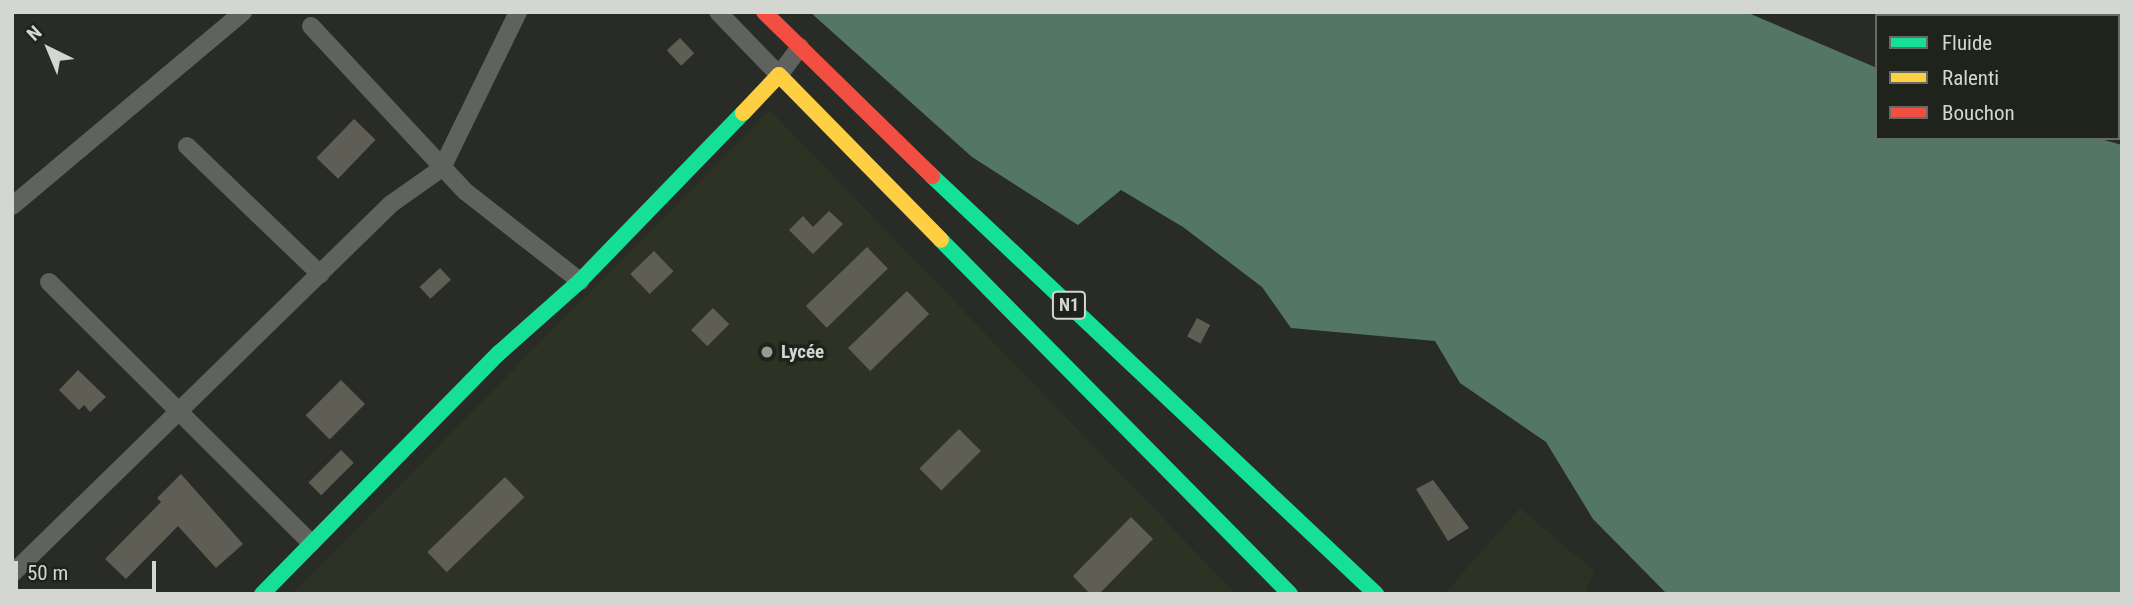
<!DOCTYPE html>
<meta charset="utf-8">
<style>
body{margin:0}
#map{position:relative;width:2134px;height:606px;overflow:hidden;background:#292b26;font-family:"Roboto Condensed",sans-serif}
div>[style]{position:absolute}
.built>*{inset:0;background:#2d3225}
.water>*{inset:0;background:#547665}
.building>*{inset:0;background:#5e5e55;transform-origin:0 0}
.street>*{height:18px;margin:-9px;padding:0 9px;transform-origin:9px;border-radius:9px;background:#60625f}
.fast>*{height:16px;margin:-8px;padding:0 8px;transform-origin:8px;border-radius:8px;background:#16e098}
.slow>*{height:16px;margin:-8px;padding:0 8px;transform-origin:8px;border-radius:8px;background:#ffcf43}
.jam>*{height:16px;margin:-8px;padding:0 8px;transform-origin:8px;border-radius:8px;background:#f24e42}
.dots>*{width:19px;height:19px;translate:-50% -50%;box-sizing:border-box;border:4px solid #20231b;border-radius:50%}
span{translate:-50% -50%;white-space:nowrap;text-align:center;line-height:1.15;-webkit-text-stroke:7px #20231b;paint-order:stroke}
.shield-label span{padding:2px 5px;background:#20231b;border:2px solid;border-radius:5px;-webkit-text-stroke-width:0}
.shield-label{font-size:18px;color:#d4d6d1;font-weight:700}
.poi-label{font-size:19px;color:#d4d6d1;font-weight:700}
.left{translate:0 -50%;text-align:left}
.frame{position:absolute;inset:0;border:14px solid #d4d6d1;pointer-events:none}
.legend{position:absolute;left:1875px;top:14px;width:245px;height:126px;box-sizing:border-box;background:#20231b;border:2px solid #686b64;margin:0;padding:9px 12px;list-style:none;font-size:21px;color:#d4d6d1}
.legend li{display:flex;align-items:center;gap:14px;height:35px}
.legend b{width:35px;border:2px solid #686b64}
.north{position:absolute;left:14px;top:14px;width:70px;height:70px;-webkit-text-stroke:5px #20231b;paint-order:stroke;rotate:317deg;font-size:19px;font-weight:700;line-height:28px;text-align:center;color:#d4d6d1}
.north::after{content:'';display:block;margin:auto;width:24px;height:32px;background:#d4d6d1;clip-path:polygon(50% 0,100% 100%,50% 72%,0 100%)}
.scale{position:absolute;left:14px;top:561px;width:142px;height:32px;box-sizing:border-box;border:4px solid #d4d6d1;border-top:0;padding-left:9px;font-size:21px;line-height:24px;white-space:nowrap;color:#d4d6d1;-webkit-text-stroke:5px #20231b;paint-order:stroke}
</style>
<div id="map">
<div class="built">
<div style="clip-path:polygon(770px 110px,1236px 594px,292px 594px)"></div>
<div style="clip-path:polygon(1520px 508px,1594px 571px,1585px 594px,1444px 594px)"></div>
</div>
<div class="water">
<div style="clip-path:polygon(810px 12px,1746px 12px,1877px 68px,1877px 138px,2097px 138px,2122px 145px,2122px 594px,1667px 594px,1593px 519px,1546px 442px,1460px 383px,1435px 341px,1291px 328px,1262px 287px,1183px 227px,1121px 190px,1078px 225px,972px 157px)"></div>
</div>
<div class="building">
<div style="left:680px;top:38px;width:21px;height:18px;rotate:47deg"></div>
<div style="left:354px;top:119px;width:30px;height:54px;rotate:44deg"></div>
<div style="clip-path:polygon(829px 211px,843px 224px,813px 254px,789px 230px,803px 216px,813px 227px)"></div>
<div style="left:867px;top:247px;width:30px;height:85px;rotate:46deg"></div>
<div style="left:654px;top:251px;width:28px;height:33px;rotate:46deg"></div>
<div style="left:440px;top:268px;width:16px;height:28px;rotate:47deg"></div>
<div style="left:907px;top:291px;width:32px;height:82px;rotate:46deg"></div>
<div style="left:713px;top:308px;width:23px;height:31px;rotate:45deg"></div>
<div style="left:1197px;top:318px;width:15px;height:21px;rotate:28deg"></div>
<div style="clip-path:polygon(78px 370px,106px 397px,90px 412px,84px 405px,79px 410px,59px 390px)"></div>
<div style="left:341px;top:380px;width:34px;height:50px;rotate:45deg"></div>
<div style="left:959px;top:429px;width:31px;height:56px;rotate:45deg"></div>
<div style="left:341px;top:450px;width:18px;height:46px;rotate:45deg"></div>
<div style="clip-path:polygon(181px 474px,243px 544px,216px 568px,178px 526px,126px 579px,105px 559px,161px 502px,157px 498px)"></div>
<div style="left:505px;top:477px;width:28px;height:108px;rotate:46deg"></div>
<div style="clip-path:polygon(1433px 480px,1469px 528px,1448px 541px,1416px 489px)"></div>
<div style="clip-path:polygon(1131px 517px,1153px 539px,1099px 594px,1090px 594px,1073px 576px)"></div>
</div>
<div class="street">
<div style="left:718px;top:12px;width:88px;rotate:45.9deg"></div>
<div style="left:779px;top:75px;width:35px;rotate:-53deg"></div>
<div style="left:311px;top:26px;width:227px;rotate:47deg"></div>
<div style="left:466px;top:192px;width:145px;rotate:38deg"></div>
<div style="left:187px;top:146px;width:185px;rotate:43.9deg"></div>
<div style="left:12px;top:206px;width:302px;rotate:-40deg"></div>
<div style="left:49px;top:282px;width:370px;rotate:44.9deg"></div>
<div style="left:12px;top:574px;width:530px;rotate:-44.31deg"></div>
<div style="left:391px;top:204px;width:62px;rotate:-35.2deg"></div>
<div style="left:442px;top:168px;width:174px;rotate:-64deg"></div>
</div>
<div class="fast">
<div style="left:932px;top:176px;width:610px;rotate:43.27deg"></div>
<div style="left:941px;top:240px;width:497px;rotate:45.4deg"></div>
<div style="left:262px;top:594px;width:338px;rotate:-45.5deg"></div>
<div style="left:499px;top:353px;width:108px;rotate:-41.6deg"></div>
<div style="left:580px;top:281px;width:234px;rotate:-45.9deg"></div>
</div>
<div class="slow">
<div style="left:743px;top:113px;width:52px;rotate:-46.5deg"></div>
<div style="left:779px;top:75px;width:231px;rotate:45.5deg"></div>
</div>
<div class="jam">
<div style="left:764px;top:12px;width:235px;rotate:44.3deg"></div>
</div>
<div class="dots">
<div style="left:767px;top:352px;background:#989a95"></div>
</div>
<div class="shield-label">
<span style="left:1069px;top:305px">N1</span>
</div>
<div class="poi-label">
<span class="left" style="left:781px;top:352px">Lycée</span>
</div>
<div class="frame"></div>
<ul class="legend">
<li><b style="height:9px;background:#16e098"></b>Fluide</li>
<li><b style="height:9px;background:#ffcf43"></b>Ralenti</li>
<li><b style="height:9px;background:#f24e42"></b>Bouchon</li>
</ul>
<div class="north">N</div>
<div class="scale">50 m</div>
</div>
